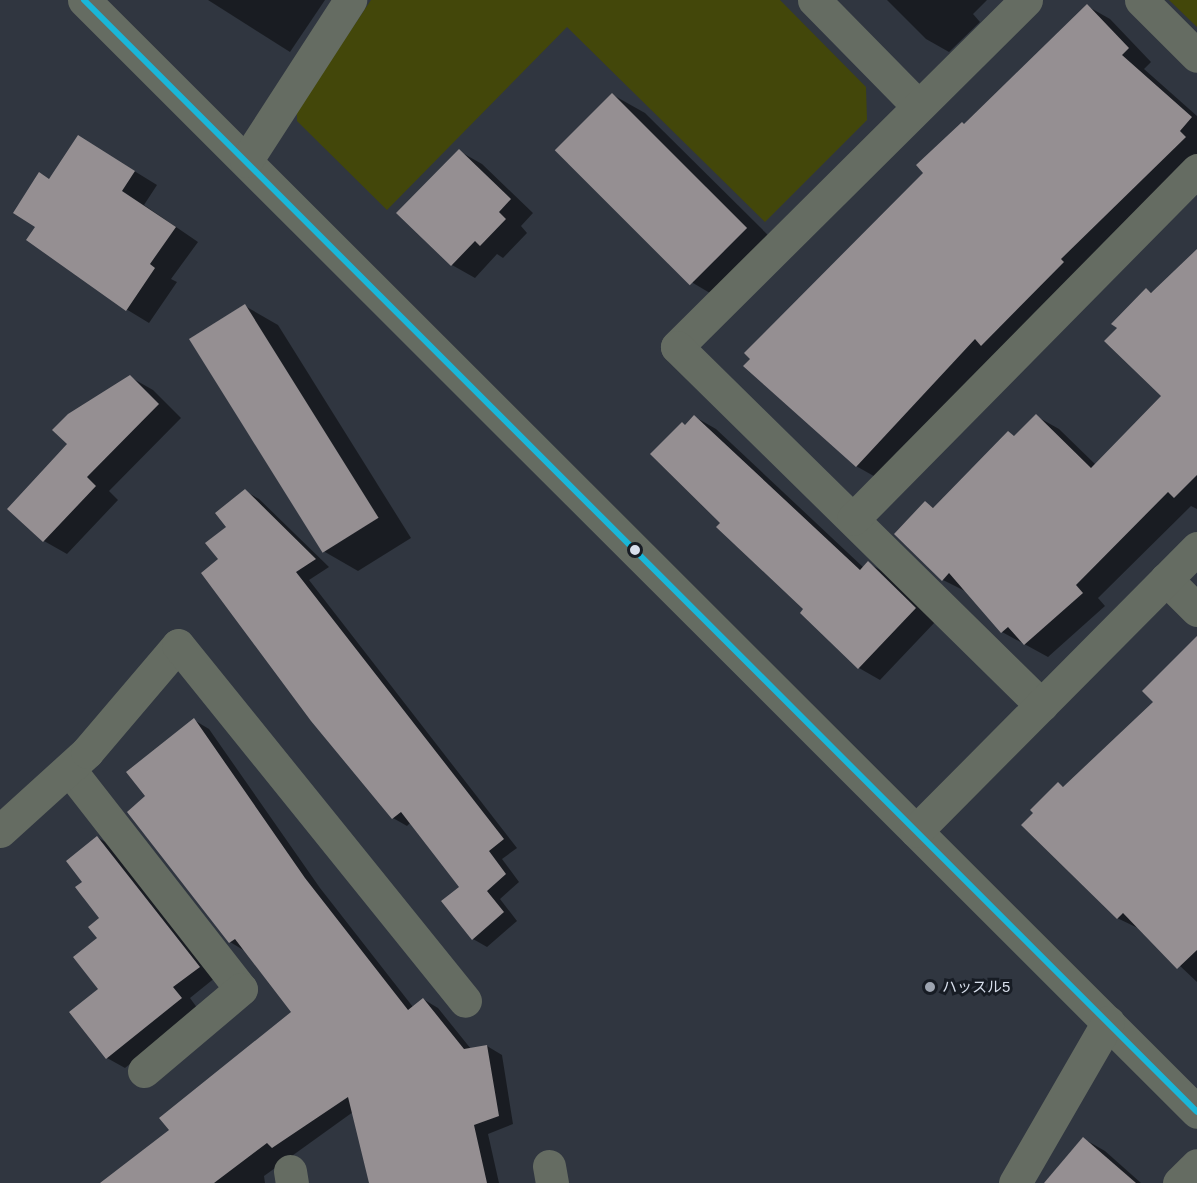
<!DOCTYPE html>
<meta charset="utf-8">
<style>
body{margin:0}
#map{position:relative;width:1197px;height:1183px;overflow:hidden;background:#303640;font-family:Arial,"Noto Sans JP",sans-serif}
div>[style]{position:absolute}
.green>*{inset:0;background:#43470a}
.shadow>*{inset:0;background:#0007}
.building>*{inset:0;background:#958f92;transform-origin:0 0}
.minor>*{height:33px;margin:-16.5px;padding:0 16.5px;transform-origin:16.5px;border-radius:16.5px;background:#656c62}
.bus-1>*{height:6px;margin:-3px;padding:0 3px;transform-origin:3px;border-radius:3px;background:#1ab6d8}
.dots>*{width:16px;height:16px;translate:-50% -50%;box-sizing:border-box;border:3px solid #171c24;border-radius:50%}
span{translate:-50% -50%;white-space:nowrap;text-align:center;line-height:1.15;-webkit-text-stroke:6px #171c24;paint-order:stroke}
.poi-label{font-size:15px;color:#d8dfec}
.left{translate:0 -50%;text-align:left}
</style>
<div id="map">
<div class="green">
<div style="clip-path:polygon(371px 0,780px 0,866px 87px,867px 120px,765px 222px,567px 27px,387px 210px,297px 121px,297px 111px)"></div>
<div style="clip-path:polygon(1169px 0,1197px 0,1197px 27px)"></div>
</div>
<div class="shadow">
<div style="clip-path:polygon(208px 0,325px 0,290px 52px)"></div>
<div style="clip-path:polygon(887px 0,987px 0,973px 14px,980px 22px,949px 52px,926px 39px)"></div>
<div style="clip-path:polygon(1087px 6px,1110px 19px,1151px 62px,1144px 69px,1197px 116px,1197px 161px,879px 479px,856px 466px,925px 173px,965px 126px)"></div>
<div style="clip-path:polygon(613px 95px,645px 113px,780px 247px,725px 302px,693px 283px)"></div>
<div style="clip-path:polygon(79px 137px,157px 185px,144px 205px,198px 242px,171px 279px,177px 282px,149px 323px,126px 309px,37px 227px,50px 181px)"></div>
<div style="clip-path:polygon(459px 151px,482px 164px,533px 213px,521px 226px,527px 233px,503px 258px,497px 254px,475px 278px,452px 265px)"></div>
<div style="clip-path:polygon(1197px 251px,1197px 509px,1191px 506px,1098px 598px,1105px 606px,1048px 657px,1002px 632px,967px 592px,943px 580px,926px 503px,934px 508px,1008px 432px,1015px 437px,1036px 416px,1059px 429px,1096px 465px,1164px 396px,1119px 328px,1146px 290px,1153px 293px)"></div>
<div style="clip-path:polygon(245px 306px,278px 325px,411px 538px,358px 571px,325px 552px)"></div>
<div style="clip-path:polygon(130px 377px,153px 390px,181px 418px,109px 491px,118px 500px,67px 554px,44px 541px,9px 509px)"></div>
<div style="clip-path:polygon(695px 417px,716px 429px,864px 568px,868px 563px,889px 575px,936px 621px,880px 680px,859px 668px,722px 523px,686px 426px)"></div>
<div style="clip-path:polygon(245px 491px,259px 499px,329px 567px,309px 580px,517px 848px,502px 859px,519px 882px,500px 899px,517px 921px,487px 947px,473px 939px,461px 887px,411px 822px,407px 826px,393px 818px,220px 560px,228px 527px)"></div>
<div style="clip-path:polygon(1197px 646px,1197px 982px,1142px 930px,1117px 918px,1058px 784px,1065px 788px,1155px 702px)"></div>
<div style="clip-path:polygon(194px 720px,209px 729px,320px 888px,413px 1007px,423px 999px,438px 1008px,471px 1049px,487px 1046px,502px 1055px,513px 1124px,488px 1134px,499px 1183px,370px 1183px,353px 1112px,264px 1176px,265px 1183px,106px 1183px,171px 1131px,293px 1013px,245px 951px,230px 942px,147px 796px)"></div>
<div style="clip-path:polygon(97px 837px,115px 848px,216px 977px,190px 998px,198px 1009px,125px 1068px,107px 1058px,100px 990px,101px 918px,84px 882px)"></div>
<div style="clip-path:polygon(1084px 1139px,1105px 1151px,1141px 1183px,1052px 1183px)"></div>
</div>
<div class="building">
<div style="clip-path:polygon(1087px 4px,1129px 48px,1122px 55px,1192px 117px,1180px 131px,1186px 137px,1061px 259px,1064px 262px,981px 346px,975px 339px,856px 467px,743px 366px,750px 359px,744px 353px,923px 173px,916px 165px,962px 122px,964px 124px)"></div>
<div style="left:612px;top:93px;width:191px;height:81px;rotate:45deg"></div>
<div style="clip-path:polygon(78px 135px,135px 171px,122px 191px,176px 227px,150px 264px,155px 268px,126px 311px,26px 240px,35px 227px,13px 213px,39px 172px,49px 179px)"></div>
<div style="clip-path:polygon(459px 149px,511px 199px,499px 212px,506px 219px,480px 246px,475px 241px,451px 266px,396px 213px)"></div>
<div style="clip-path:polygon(1197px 249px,1197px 475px,1174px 498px,1168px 492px,1076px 585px,1083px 593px,1024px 645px,1008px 627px,1001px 633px,949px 573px,942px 581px,894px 534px,925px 501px,933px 508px,1008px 431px,1014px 436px,1036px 414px,1091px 468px,1161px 396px,1104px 341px,1117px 328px,1111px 324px,1146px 288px,1151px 293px)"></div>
<div style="left:245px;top:304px;width:252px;height:66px;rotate:58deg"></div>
<div style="clip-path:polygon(130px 375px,159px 404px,87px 477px,96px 486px,43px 542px,7px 509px,67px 444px,52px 430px,68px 414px)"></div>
<div style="clip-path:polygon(694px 415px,860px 570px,868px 561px,916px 608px,858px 669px,800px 613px,803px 609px,716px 527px,720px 523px,650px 454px,682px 422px,685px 425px)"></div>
<div style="clip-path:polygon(245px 489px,316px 559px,296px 572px,504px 839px,489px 851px,506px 874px,487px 891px,504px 912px,472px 940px,441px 901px,459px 887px,401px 812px,392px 819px,311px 721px,201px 573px,218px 559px,205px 543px,226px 527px,215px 513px)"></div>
<div style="clip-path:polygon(1197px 636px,1197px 950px,1177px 969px,1123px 913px,1117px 919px,1021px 825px,1033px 813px,1030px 810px,1058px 782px,1063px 787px,1153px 702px,1142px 691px)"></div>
<div style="clip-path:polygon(194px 718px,305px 878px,408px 1010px,423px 998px,464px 1049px,487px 1045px,499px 1116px,474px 1125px,487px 1183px,369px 1183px,348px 1097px,272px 1148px,267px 1143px,214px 1183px,100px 1183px,169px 1130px,159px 1118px,291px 1012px,235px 939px,229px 943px,127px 812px,145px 796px,126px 772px)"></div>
<div style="clip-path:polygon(97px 836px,200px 967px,173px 987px,182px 998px,106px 1059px,69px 1012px,98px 989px,73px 957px,97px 938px,88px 927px,99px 918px,75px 887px,82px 882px,66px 861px)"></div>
<div style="clip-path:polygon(1083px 1137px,1136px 1183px,1044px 1183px)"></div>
</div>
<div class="minor">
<div style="left:84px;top:0;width:1573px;rotate:44.97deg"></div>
<div style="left:814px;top:0;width:148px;rotate:45.5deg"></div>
<div style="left:1026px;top:0;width:492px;rotate:135.2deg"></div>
<div style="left:677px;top:347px;width:511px;rotate:44.52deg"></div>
<div style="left:1141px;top:0;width:79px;rotate:45deg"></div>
<div style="left:246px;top:161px;width:192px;rotate:-57.1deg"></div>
<div style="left:853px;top:519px;width:490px;rotate:-45.4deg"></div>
<div style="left:1166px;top:579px;width:44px;rotate:45deg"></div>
<div style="left:69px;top:769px;width:279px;rotate:52deg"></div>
<div style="left:241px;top:989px;width:127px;rotate:139.8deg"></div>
<div style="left:0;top:831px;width:118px;rotate:-42.2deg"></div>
<div style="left:87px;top:752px;width:140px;rotate:-49.6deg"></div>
<div style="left:178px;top:645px;width:457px;rotate:51.1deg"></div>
<div style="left:916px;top:831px;width:399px;rotate:-45.2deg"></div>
<div style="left:549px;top:1166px;width:17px;rotate:80deg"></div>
<div style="left:290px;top:1171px;width:12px;rotate:81deg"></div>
<div style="left:1015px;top:1183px;width:186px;rotate:-60deg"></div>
<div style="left:1179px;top:1183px;width:25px;rotate:-45deg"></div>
</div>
<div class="bus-1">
<div style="left:84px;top:0;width:1573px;rotate:44.97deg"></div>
</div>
<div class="dots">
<div style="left:635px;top:550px;background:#d8dfec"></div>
<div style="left:930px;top:987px;background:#9da4b0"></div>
</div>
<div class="poi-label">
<span class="left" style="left:942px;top:987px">ハッスル5</span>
</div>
</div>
